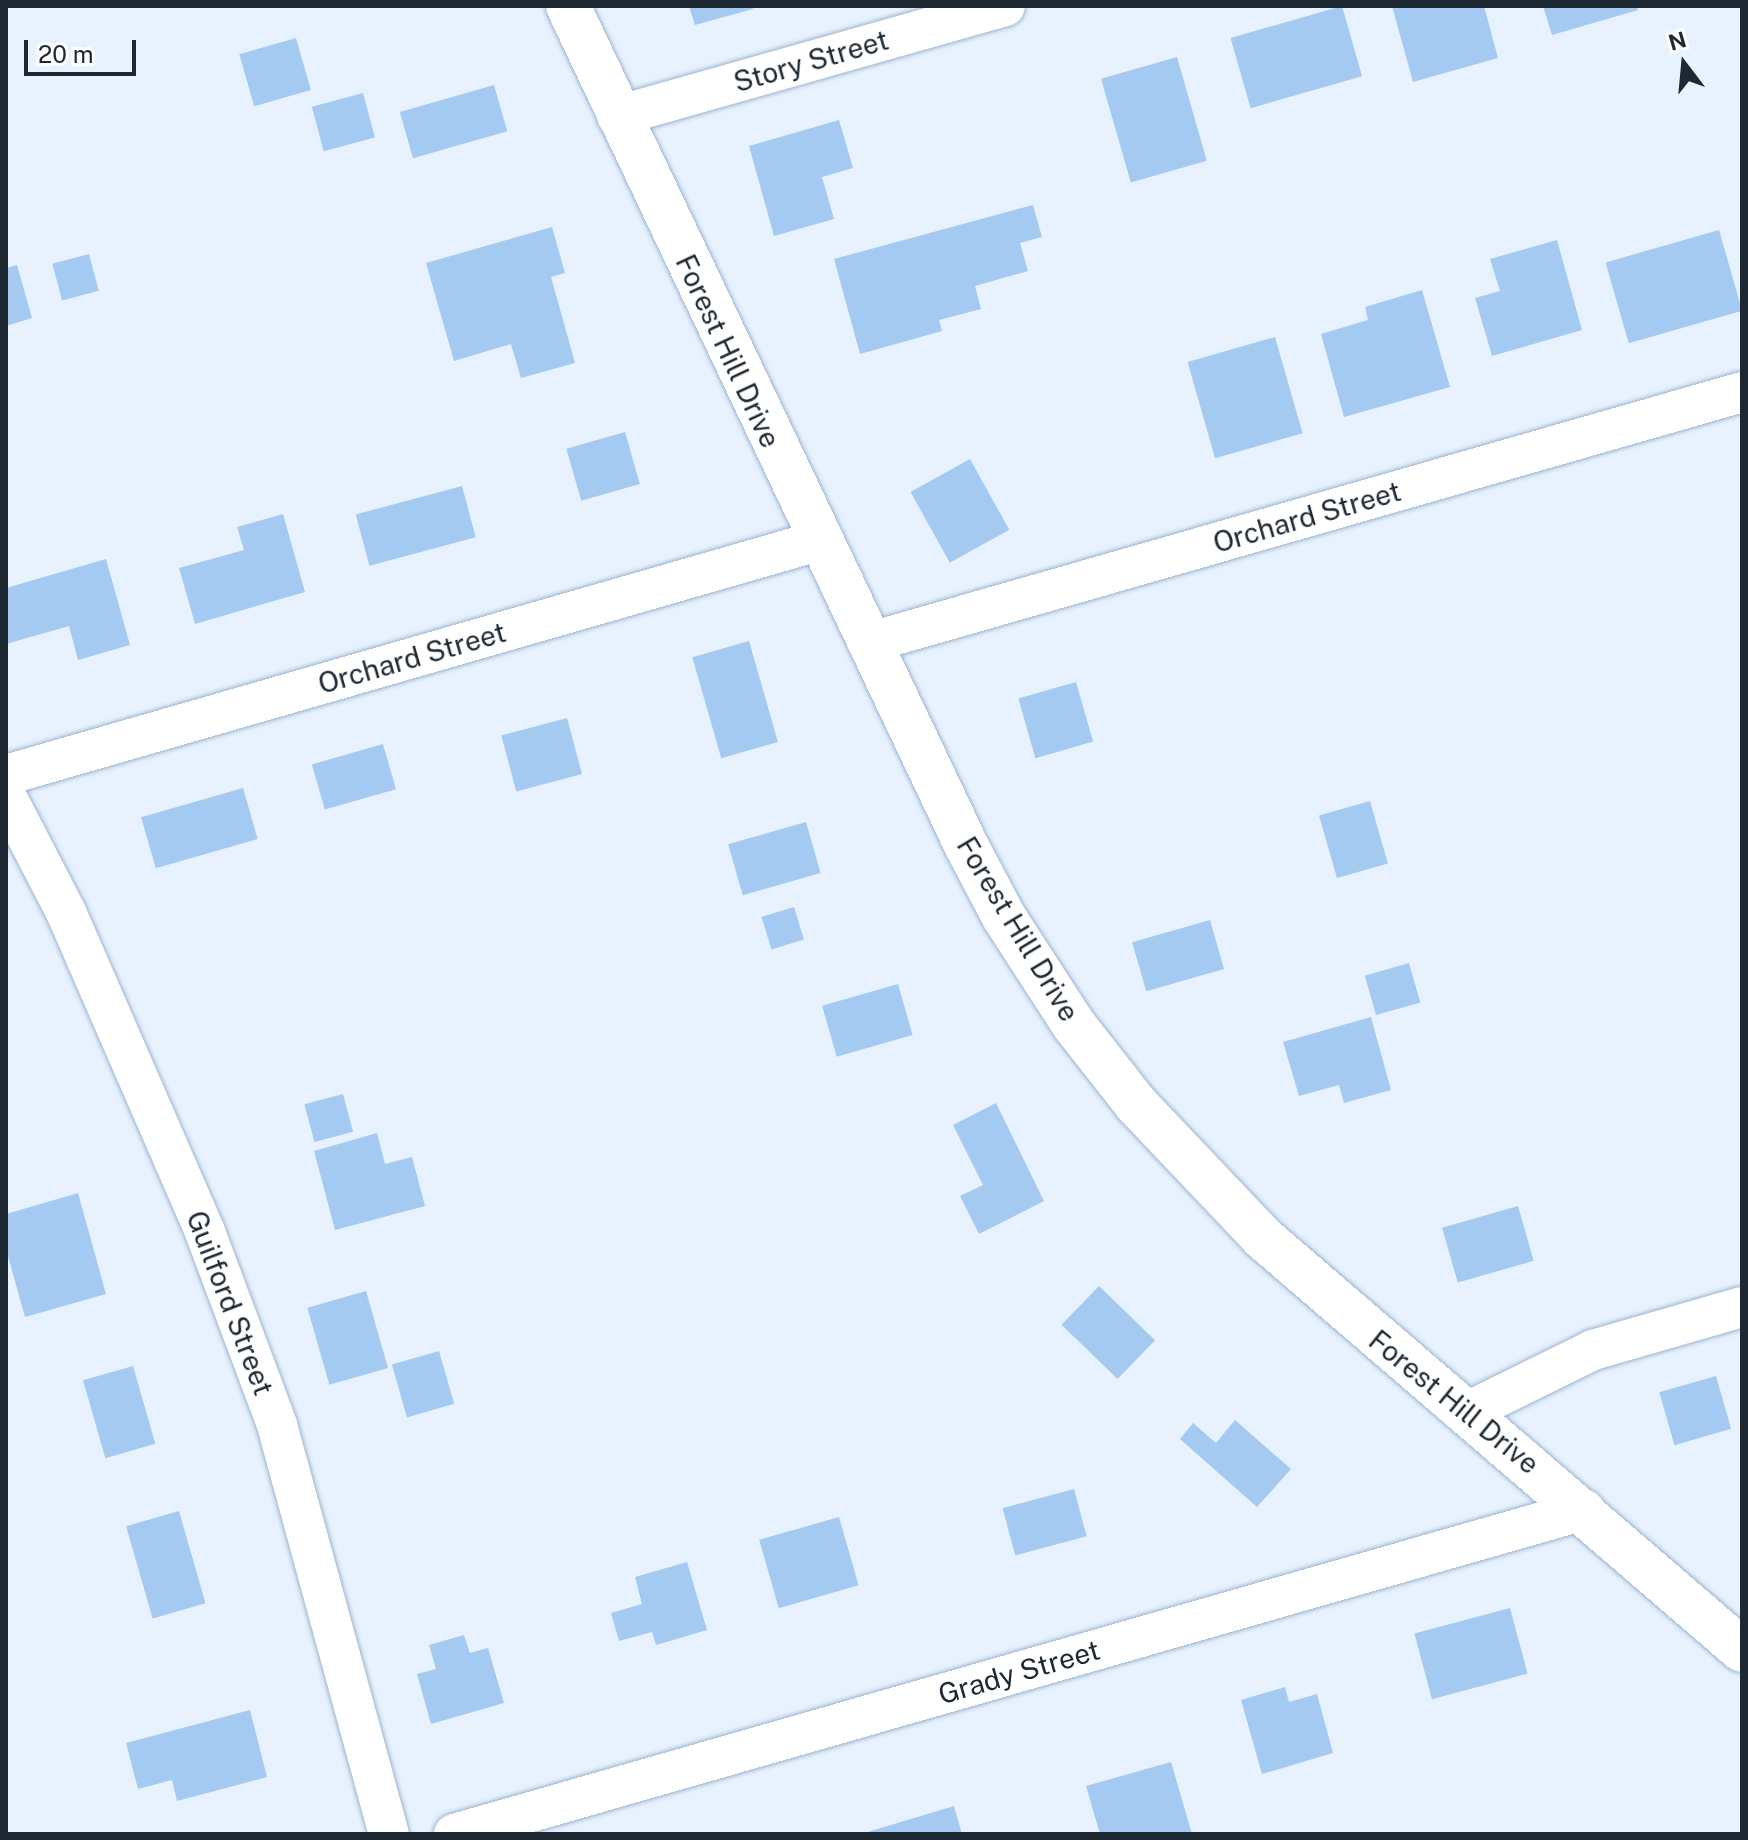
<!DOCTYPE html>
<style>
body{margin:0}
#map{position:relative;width:1748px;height:1840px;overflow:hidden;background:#e7f2fe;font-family:"Public Sans",sans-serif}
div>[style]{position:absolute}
.building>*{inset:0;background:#a5caf2;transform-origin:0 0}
.roads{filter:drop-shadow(0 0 2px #9cb5d1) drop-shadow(0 0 2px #9cb5d1)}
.street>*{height:40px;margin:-20px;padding:0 20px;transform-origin:20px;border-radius:20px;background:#fff}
.secondary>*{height:44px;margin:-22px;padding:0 22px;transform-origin:22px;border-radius:22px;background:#fff}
span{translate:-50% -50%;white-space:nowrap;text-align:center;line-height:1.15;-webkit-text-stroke:6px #fff;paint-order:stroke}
.street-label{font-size:28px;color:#1e2832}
.frame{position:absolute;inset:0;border:8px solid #1e2832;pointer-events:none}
.north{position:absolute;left:1644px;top:24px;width:80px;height:80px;-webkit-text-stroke:6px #fff;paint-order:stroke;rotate:344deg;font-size:22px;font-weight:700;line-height:32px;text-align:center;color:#1e2832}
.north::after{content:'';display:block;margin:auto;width:28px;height:36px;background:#1e2832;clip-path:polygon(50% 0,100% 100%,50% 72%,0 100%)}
.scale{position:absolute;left:24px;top:40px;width:112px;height:36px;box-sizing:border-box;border:4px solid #1e2832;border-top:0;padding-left:10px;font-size:24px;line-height:28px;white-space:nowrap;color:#1e2832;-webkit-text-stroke:6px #fff;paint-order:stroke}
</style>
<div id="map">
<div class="building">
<div style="clip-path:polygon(689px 6px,752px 6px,753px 9px,695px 25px)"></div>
<div style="left:1342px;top:6px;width:73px;height:116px;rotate:74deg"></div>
<div style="clip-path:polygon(1392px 6px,1484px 6px,1498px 58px,1413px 82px)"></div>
<div style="clip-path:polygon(1543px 6px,1637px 6px,1638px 10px,1552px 35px)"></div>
<div style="left:296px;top:38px;width:54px;height:59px;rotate:74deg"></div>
<div style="left:1177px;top:57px;width:108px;height:79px;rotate:74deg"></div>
<div style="left:494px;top:85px;width:48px;height:98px;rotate:74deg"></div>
<div style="left:363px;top:93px;width:46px;height:53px;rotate:75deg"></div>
<div style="clip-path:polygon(839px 120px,853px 168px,822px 177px,834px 219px,774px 236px,749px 146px)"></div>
<div style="clip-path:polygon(1033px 205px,1042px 237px,1020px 243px,1028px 271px,975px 286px,981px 309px,939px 320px,942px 331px,860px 354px,834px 259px)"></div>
<div style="clip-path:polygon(552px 227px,565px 273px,551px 277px,575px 363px,521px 378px,511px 344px,454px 361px,426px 263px)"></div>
<div style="left:1719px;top:230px;width:84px;height:118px;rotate:74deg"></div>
<div style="clip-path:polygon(1557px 240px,1582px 330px,1492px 356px,1475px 298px,1500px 291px,1490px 259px)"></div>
<div style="left:89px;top:254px;width:38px;height:38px;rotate:75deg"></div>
<div style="clip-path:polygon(17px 265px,32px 318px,6px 326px,6px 268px)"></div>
<div style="clip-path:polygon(1422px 290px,1450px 387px,1344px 417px,1321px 334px,1368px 320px,1365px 307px)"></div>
<div style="left:1275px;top:337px;width:100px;height:91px;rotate:74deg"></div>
<div style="left:625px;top:432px;width:54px;height:61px;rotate:74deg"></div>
<div style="left:970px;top:459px;width:81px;height:68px;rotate:61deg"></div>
<div style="left:462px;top:486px;width:53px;height:110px;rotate:75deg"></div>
<div style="clip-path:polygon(283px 514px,305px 592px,195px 624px,179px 568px,244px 550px,237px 527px)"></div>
<div style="clip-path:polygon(106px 559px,130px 645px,78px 660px,69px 626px,6px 644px,6px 588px)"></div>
<div style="left:749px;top:641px;width:105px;height:59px;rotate:74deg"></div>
<div style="left:1076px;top:682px;width:62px;height:60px;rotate:74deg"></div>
<div style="left:567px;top:718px;width:58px;height:68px;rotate:75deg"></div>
<div style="left:383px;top:744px;width:47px;height:74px;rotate:74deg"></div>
<div style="left:243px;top:788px;width:53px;height:106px;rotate:74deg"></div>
<div style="left:1370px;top:801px;width:65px;height:53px;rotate:74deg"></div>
<div style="left:806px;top:822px;width:53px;height:81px;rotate:74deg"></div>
<div style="left:794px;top:907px;width:34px;height:34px;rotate:73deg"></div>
<div style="left:1210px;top:920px;width:51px;height:81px;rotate:74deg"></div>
<div style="left:1409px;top:963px;width:41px;height:46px;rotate:74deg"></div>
<div style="left:898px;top:984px;width:53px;height:79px;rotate:74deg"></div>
<div style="clip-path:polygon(1371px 1017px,1391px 1090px,1344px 1103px,1339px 1085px,1299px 1096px,1283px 1042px)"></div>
<div style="left:343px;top:1094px;width:39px;height:40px;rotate:75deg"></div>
<div style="clip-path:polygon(996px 1103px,1044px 1201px,979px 1234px,960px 1196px,983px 1185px,953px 1125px)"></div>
<div style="clip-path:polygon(377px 1133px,385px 1164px,412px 1157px,425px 1206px,335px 1230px,314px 1151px)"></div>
<div style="clip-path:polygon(78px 1193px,106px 1294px,25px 1317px,6px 1249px,6px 1214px)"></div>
<div style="left:1518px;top:1206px;width:57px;height:79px;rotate:74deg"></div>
<div style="left:1099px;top:1286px;width:78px;height:54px;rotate:44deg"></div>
<div style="left:366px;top:1291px;width:80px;height:61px;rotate:74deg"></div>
<div style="left:439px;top:1351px;width:55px;height:49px;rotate:74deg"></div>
<div style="left:133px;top:1366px;width:81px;height:52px;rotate:74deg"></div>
<div style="left:1716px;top:1376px;width:55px;height:59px;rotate:74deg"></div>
<div style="clip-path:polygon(1235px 1420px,1291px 1469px,1257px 1507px,1180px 1439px,1193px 1423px,1216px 1443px)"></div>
<div style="left:1074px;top:1489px;width:49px;height:74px;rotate:75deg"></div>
<div style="left:179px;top:1511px;width:96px;height:55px;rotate:74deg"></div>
<div style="left:839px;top:1517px;width:71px;height:83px;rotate:74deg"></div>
<div style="clip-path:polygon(687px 1562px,707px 1630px,656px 1645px,652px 1632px,619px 1641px,611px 1613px,642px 1604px,635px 1577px)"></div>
<div style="left:1510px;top:1608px;width:68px;height:99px;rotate:75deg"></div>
<div style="clip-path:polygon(464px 1635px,470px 1653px,488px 1648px,504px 1703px,431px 1724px,417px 1674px,436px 1669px,429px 1645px)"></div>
<div style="clip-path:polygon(1285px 1687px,1289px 1702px,1317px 1694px,1333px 1753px,1262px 1774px,1241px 1700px)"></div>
<div style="clip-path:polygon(250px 1710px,267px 1777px,177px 1801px,172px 1780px,138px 1789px,126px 1743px)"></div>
<div style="clip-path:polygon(1171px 1762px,1192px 1834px,1100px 1834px,1086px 1786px)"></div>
<div style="clip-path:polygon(954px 1806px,962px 1834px,865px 1834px,864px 1833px)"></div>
</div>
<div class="roads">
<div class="street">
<div style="left:617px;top:116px;width:403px;rotate:-15.8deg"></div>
<div style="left:871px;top:642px;width:906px;rotate:-16.01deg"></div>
<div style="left:6px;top:775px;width:845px;rotate:-16.08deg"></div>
<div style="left:6px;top:796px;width:131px;rotate:62.7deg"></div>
<div style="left:66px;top:912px;width:349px;rotate:66.5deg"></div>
<div style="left:205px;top:1232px;width:206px;rotate:69.5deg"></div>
<div style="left:277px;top:1425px;width:424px;rotate:74.7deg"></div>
<div style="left:1467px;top:1412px;width:140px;rotate:-26.2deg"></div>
<div style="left:1593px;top:1350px;width:155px;rotate:-16.1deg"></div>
<div style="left:454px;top:1834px;width:1176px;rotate:-16deg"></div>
</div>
<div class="secondary">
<div style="left:568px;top:6px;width:929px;rotate:64.62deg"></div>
<div style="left:966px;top:845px;width:81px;rotate:62.2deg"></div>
<div style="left:1004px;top:917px;width:129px;rotate:57.1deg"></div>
<div style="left:1074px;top:1025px;width:100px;rotate:51.9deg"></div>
<div style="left:1136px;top:1104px;width:183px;rotate:46.5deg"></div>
<div style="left:1262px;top:1237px;width:633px;rotate:40.71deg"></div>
</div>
</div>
<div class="street-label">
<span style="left:811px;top:61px;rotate:-16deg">Story Street</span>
<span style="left:728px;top:351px;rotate:65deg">Forest Hill Drive</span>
<span style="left:1307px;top:517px;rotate:-16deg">Orchard Street</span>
<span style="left:412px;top:658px;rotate:-16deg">Orchard Street</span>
<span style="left:1018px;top:929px;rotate:59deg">Forest Hill Drive</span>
<span style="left:230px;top:1303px;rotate:69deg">Guilford Street</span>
<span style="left:1454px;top:1402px;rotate:39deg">Forest Hill Drive</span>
<span style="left:1019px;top:1672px;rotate:-16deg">Grady Street</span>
</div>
<div class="frame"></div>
<div class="north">N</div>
<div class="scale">20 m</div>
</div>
